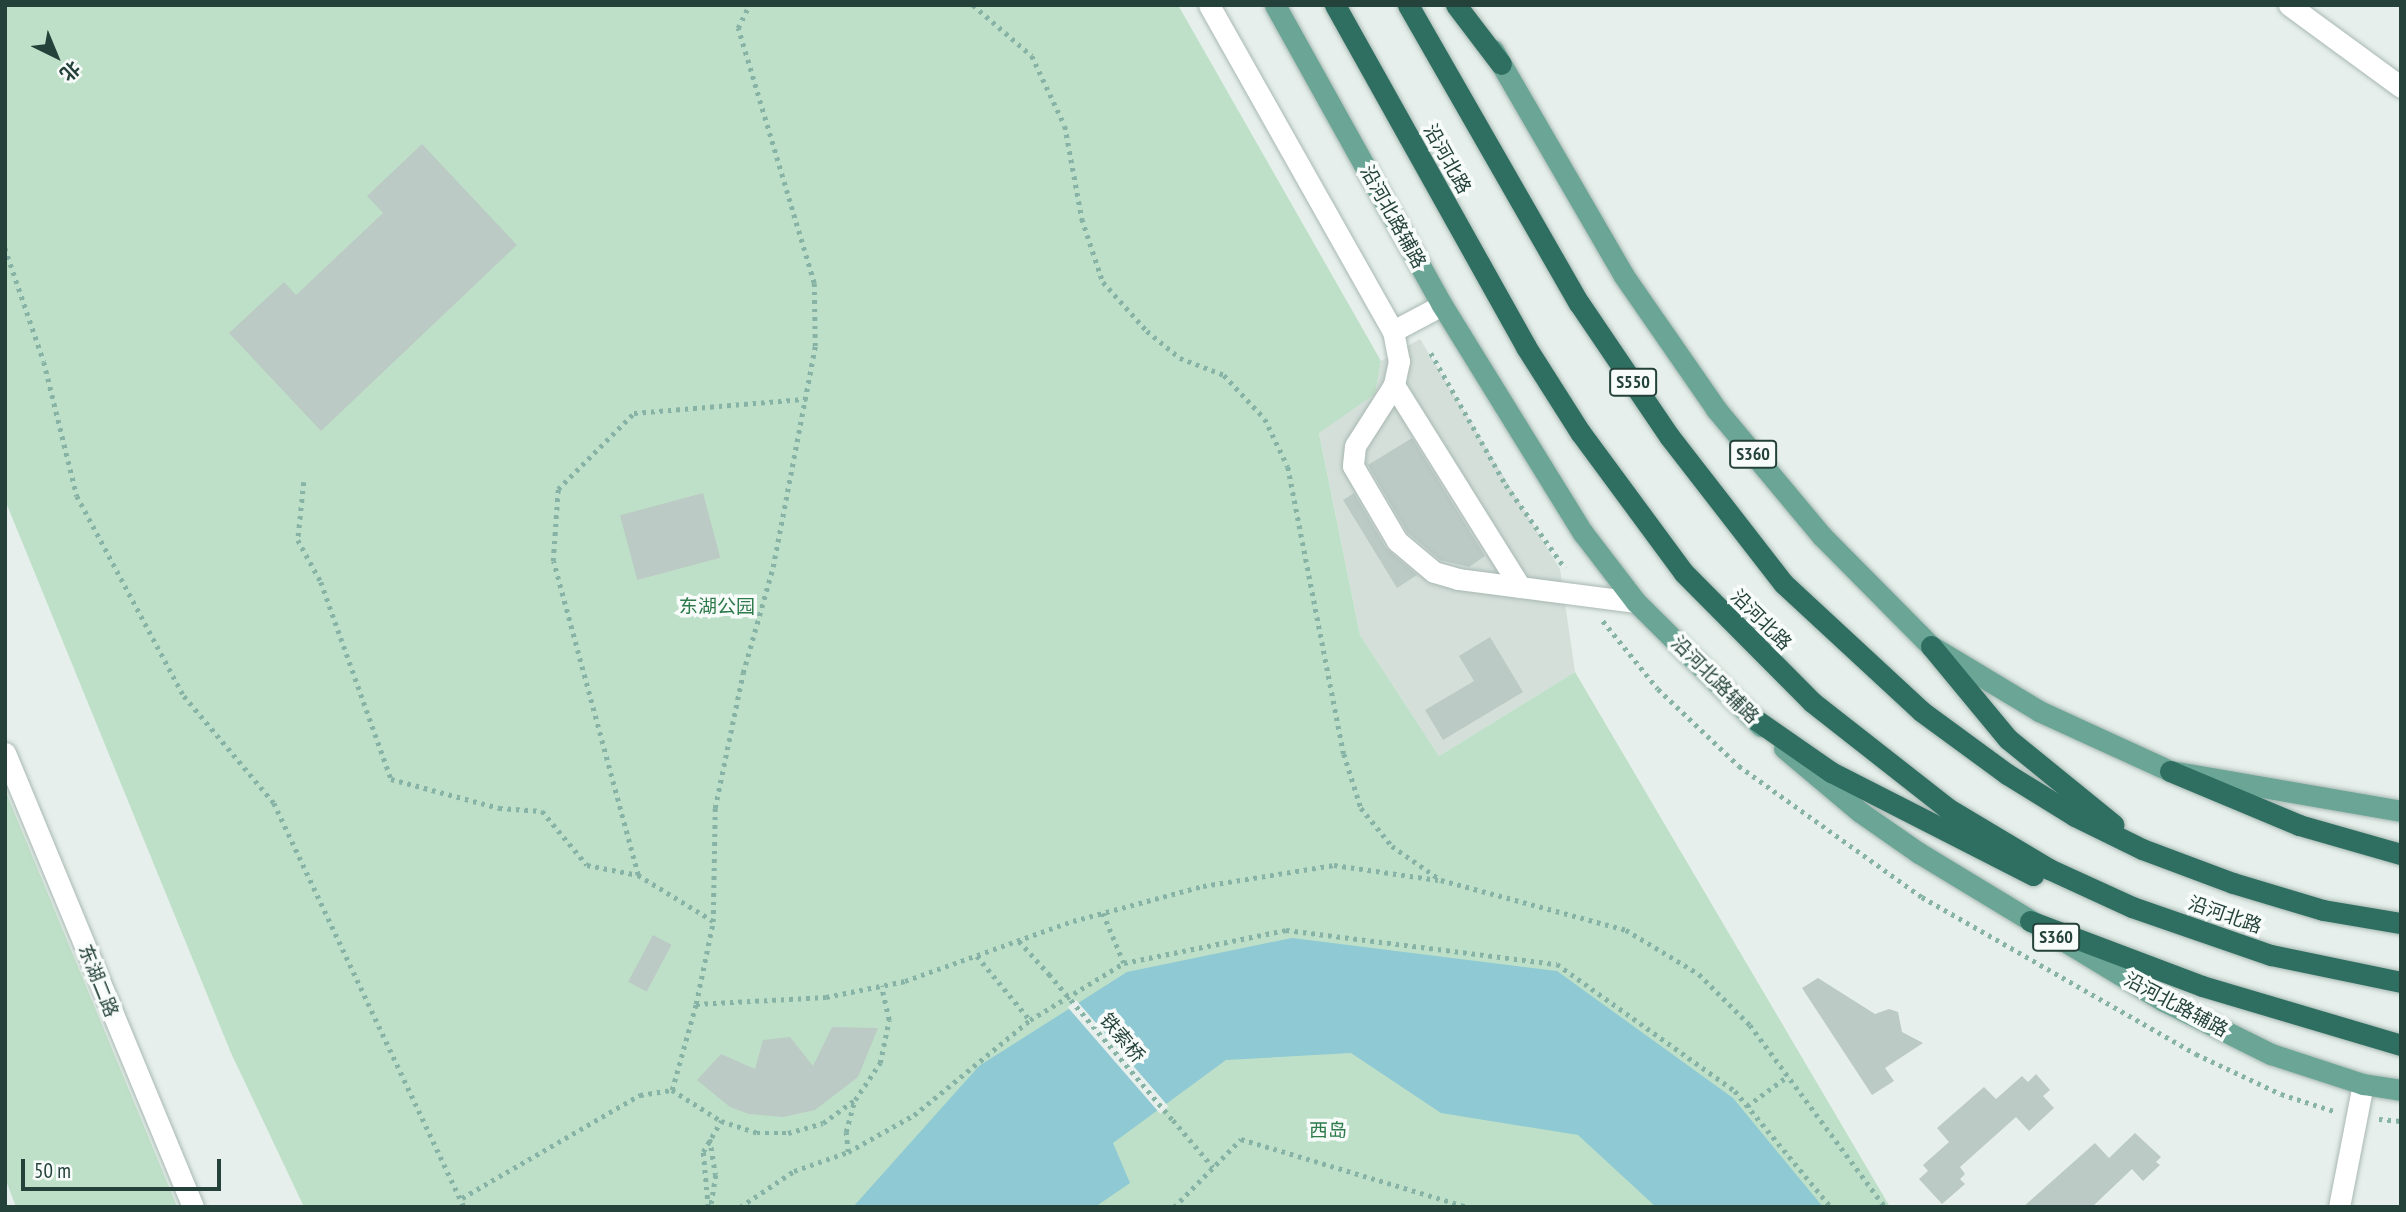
<!DOCTYPE html>
<meta charset="utf-8">
<style>
body{margin:0}
#map{position:relative;width:2406px;height:1212px;overflow:hidden;background:#e6efeb;font-family:"PT Sans Narrow","Noto Sans SC",sans-serif}
div>[style]{position:absolute}
.built>*{inset:0;background:#d4dfda}
.green>*{inset:0;background:#bfe0c8}
.water>*{inset:0;background:#8ec9d4}
.pier>*{inset:0;background:#e6efeb;transform-origin:0 0}
.building>*{inset:0;background:#bbcac4;transform-origin:0 0}
.path>*{height:4.5px;margin-top:-2.25px;transform-origin:0;background:repeating-linear-gradient(90deg,#86b3a5 0 3.5px,transparent 0 8.5px)}
.roads{filter:drop-shadow(0 0 2px #a8b8b2) drop-shadow(0 0 2px #a8b8b2)}
.minor>*{height:21px;margin:-10.5px;padding:0 10.5px;transform-origin:10.5px;border-radius:10.5px;background:#fff}
.major>*{height:21px;margin:-10.5px;padding:0 10.5px;transform-origin:10.5px;border-radius:10.5px;background:#6aa596}
.highway>*{height:21px;margin:-10.5px;padding:0 10.5px;transform-origin:10.5px;border-radius:10.5px;background:#2f6f62}
.path-bridge>*{height:4.5px;margin-top:-2.25px;transform-origin:0;background:repeating-linear-gradient(90deg,#86b3a5 0 3.5px,transparent 0 8.5px)}
span{translate:-50% -50%;white-space:nowrap;text-align:center;line-height:1.15;-webkit-text-stroke:7px #f7fbf9;paint-order:stroke}
.shield-label span{padding:2px 5px;background:#f7fbf9;border:2px solid;border-radius:5px;-webkit-text-stroke-width:0}
.shield-label{font-size:18px;color:#24423a;font-weight:700}
.street-label{font-size:19px;color:#24423a}
.park-label{font-size:19px;color:#2d7a4b}
.frame{position:absolute;inset:0;border:7px solid #24423a;pointer-events:none}
.north{position:absolute;left:21px;top:21px;width:70px;height:70px;-webkit-text-stroke:5px #f7fbf9;paint-order:stroke;rotate:137deg;font-size:19px;font-weight:700;line-height:28px;text-align:center;color:#24423a}
.north::after{content:'';display:block;margin:auto;width:24px;height:32px;background:#24423a;clip-path:polygon(50% 0,100% 100%,50% 72%,0 100%)}
.scale{position:absolute;left:21px;top:1159px;width:200px;height:32px;box-sizing:border-box;border:4px solid #24423a;border-top:0;padding-left:9px;font-size:21px;line-height:24px;white-space:nowrap;color:#24423a;-webkit-text-stroke:5px #f7fbf9;paint-order:stroke}
</style>
<div id="map">
<div class="built">
<div style="clip-path:polygon(1420px 339px,1560px 569px,1575px 672px,1439px 756px,1360px 635px,1319px 432px,1375px 394px,1381px 361px)"></div>
</div>
<div class="green">
<div style="clip-path:polygon(5px 5px,1178px 5px,1381px 361px,1375px 394px,1319px 433px,1360px 635px,1439px 756px,1575px 672px,1890px 1207px,304px 1207px,231px 1053px,5px 500px)"></div>
<div style="clip-path:polygon(5px 790px,172px 1194px,177px 1207px,16px 1207px,5px 1178px)"></div>
</div>
<div class="water">
<div style="clip-path:polygon(1292px 938px,1557px 971px,1733px 1098px,1823px 1207px,1656px 1207px,1578px 1135px,1441px 1113px,1351px 1053px,1226px 1060px,1113px 1143px,1130px 1183px,1095px 1207px,853px 1207px,979px 1066px,1127px 972px)"></div>
</div>
<div class="pier">
<div style="left:1076px;top:1000px;width:141px;height:11px;rotate:49deg"></div>
</div>
<div class="building">
<div style="clip-path:polygon(422px 144px,517px 245px,321px 431px,229px 333px,284px 282px,296px 295px,383px 213px,367px 196px)"></div>
<div style="clip-path:polygon(1412px 438px,1485px 556px,1469px 567px,1440px 560px,1407px 532px,1368px 465px)"></div>
<div style="left:703px;top:493px;width:67px;height:86px;rotate:75deg"></div>
<div style="clip-path:polygon(1354px 493px,1386px 548px,1417px 575px,1397px 588px,1343px 500px)"></div>
<div style="clip-path:polygon(1490px 637px,1523px 692px,1443px 740px,1425px 710px,1474px 681px,1459px 656px)"></div>
<div style="left:653px;top:935px;width:21px;height:53px;rotate:28deg"></div>
<div style="clip-path:polygon(1818px 978px,1875px 1014px,1889px 1009px,1898px 1012px,1902px 1032px,1923px 1043px,1885px 1068px,1894px 1081px,1872px 1095px,1802px 988px)"></div>
<div style="clip-path:polygon(832px 1027px,878px 1028px,858px 1077px,815px 1110px,783px 1117px,749px 1114px,730px 1107px,697px 1080px,721px 1054px,755px 1069px,763px 1040px,790px 1037px,813px 1066px)"></div>
<div style="clip-path:polygon(2036px 1074px,2050px 1090px,2043px 1096px,2054px 1108px,2029px 1131px,2016px 1117px,1960px 1167px,1965px 1174px,1960px 1179px,1965px 1184px,1942px 1204px,1919px 1179px,1928px 1171px,1923px 1165px,1949px 1142px,1937px 1128px,1984px 1087px,1996px 1099px,2022px 1076px,2028px 1082px)"></div>
<div style="clip-path:polygon(2135px 1133px,2161px 1157px,2156px 1162px,2160px 1165px,2143px 1181px,2132px 1169px,2092px 1207px,2023px 1207px,2095px 1143px,2109px 1158px)"></div>
</div>
<div class="path">
<div style="left:973px;top:5px;width:78px;rotate:40.8deg"></div>
<div style="left:1032px;top:56px;width:77px;rotate:64.8deg"></div>
<div style="left:1065px;top:126px;width:95px;rotate:79.6deg"></div>
<div style="left:1082px;top:219px;width:66px;rotate:71.6deg"></div>
<div style="left:1103px;top:282px;width:66px;rotate:48.1deg"></div>
<div style="left:1147px;top:331px;width:43px;rotate:39.3deg"></div>
<div style="left:1180px;top:358px;width:47px;rotate:21.1deg"></div>
<div style="left:1224px;top:375px;width:60px;rotate:47deg"></div>
<div style="left:1265px;top:419px;width:53px;rotate:64.4deg"></div>
<div style="left:1288px;top:467px;width:292px;rotate:79deg"></div>
<div style="left:1344px;top:754px;width:57px;rotate:72.5deg"></div>
<div style="left:1361px;top:808px;width:49px;rotate:50.8deg"></div>
<div style="left:1392px;top:846px;width:60px;rotate:34.8deg"></div>
<div style="left:1441px;top:880px;width:192px;rotate:15.1deg"></div>
<div style="left:1626px;top:930px;width:85px;rotate:31.1deg"></div>
<div style="left:1699px;top:974px;width:72px;rotate:45deg"></div>
<div style="left:1750px;top:1025px;width:227px;rotate:53.4deg"></div>
<div style="left:5px;top:248px;width:120px;rotate:71.1deg"></div>
<div style="left:44px;top:362px;width:138px;rotate:76.2deg"></div>
<div style="left:77px;top:496px;width:227px;rotate:61.9deg"></div>
<div style="left:184px;top:696px;width:140px;rotate:49.9deg"></div>
<div style="left:274px;top:803px;width:446px;rotate:64.8deg"></div>
<div style="left:1431px;top:353px;width:152px;rotate:60.4deg"></div>
<div style="left:1506px;top:485px;width:102px;rotate:54.6deg"></div>
<div style="left:304px;top:482px;width:58px;rotate:95.9deg"></div>
<div style="left:298px;top:540px;width:48px;rotate:61.3deg"></div>
<div style="left:321px;top:582px;width:209px;rotate:70.4deg"></div>
<div style="left:391px;top:779px;width:112px;rotate:15deg"></div>
<div style="left:499px;top:808px;width:43px;rotate:4deg"></div>
<div style="left:542px;top:811px;width:70px;rotate:50.2deg"></div>
<div style="left:587px;top:865px;width:52px;rotate:11.1deg"></div>
<div style="left:638px;top:875px;width:88px;rotate:31.5deg"></div>
<div style="left:1603px;top:621px;width:87px;rotate:51deg"></div>
<div style="left:1658px;top:689px;width:112px;rotate:43.5deg"></div>
<div style="left:1739px;top:766px;width:225px;rotate:35.6deg"></div>
<div style="left:1922px;top:897px;width:316px;rotate:29.8deg"></div>
<div style="left:2196px;top:1054px;width:94px;rotate:25.2deg"></div>
<div style="left:2281px;top:1094px;width:56px;rotate:17.8deg"></div>
<div style="left:638px;top:875px;width:325px;rotate:-105.1deg"></div>
<div style="left:553px;top:561px;width:72px;rotate:-86deg"></div>
<div style="left:558px;top:489px;width:107px;rotate:-45deg"></div>
<div style="left:634px;top:413px;width:173px;rotate:-4.7deg"></div>
<div style="left:1103px;top:913px;width:54px;rotate:67.2deg"></div>
<div style="left:1019px;top:941px;width:45px;rotate:47.7deg"></div>
<div style="left:977px;top:956px;width:83px;rotate:50.4deg"></div>
<div style="left:696px;top:1004px;width:130px;rotate:-3.1deg"></div>
<div style="left:826px;top:997px;width:81px;rotate:-11.4deg"></div>
<div style="left:905px;top:981px;width:178px;rotate:-19.7deg"></div>
<div style="left:1073px;top:921px;width:135px;rotate:-15.1deg"></div>
<div style="left:1203px;top:886px;width:133px;rotate:-9.1deg"></div>
<div style="left:1334px;top:865px;width:105px;rotate:8.2deg"></div>
<div style="left:672px;top:1090px;width:58px;rotate:32.3deg"></div>
<div style="left:721px;top:1121px;width:38px;rotate:18deg"></div>
<div style="left:757px;top:1133px;width:31px"></div>
<div style="left:788px;top:1133px;width:36px;rotate:-16deg"></div>
<div style="left:823px;top:1123px;width:39px;rotate:-36deg"></div>
<div style="left:855px;top:1100px;width:45px;rotate:-56deg"></div>
<div style="left:880px;top:1063px;width:44px;rotate:-78.2deg"></div>
<div style="left:889px;top:1020px;width:35px;rotate:-103deg"></div>
<div style="left:1747px;top:1106px;width:51px;rotate:-36.2deg"></div>
<div style="left:2379px;top:1119px;width:22px;rotate:5deg"></div>
<div style="left:1173px;top:1120px;width:62px;rotate:49.6deg"></div>
<div style="left:710px;top:1139px;width:36px;rotate:81deg"></div>
<div style="left:716px;top:1175px;width:32px;rotate:99deg"></div>
<div style="left:848px;top:1152px;width:20px;rotate:-96deg"></div>
<div style="left:846px;top:1132px;width:31px;rotate:-75deg"></div>
<div style="left:462px;top:1198px;width:206px;rotate:-30.1deg"></div>
<div style="left:640px;top:1095px;width:32px;rotate:-9deg"></div>
<div style="left:672px;top:1090px;width:89px;rotate:-74.4deg"></div>
<div style="left:696px;top:1004px;width:84px;rotate:-78.3deg"></div>
<div style="left:713px;top:922px;width:114px;rotate:-89deg"></div>
<div style="left:715px;top:808px;width:138px;rotate:-78.3deg"></div>
<div style="left:743px;top:673px;width:110px;rotate:-74.2deg"></div>
<div style="left:773px;top:567px;width:225px;rotate:-79.2deg"></div>
<div style="left:815px;top:346px;width:63px;rotate:-90.9deg"></div>
<div style="left:814px;top:283px;width:266px;rotate:-106.6deg"></div>
<div style="left:738px;top:28px;width:25px;rotate:-64deg"></div>
<div style="left:708px;top:1207px;width:55px;rotate:-95.2deg"></div>
<div style="left:703px;top:1152px;width:36px;rotate:-60deg"></div>
<div style="left:740px;top:1207px;width:65px;rotate:-33.7deg"></div>
<div style="left:794px;top:1171px;width:57px;rotate:-19.4deg"></div>
<div style="left:848px;top:1152px;width:76px;rotate:-29.3deg"></div>
<div style="left:914px;top:1115px;width:150px;rotate:-39.3deg"></div>
<div style="left:1030px;top:1020px;width:110px;rotate:-31.2deg"></div>
<div style="left:1124px;top:963px;width:165px;rotate:-11.5deg"></div>
<div style="left:1286px;top:930px;width:273px;rotate:7.2deg"></div>
<div style="left:1557px;top:964px;width:219px;rotate:35.5deg"></div>
<div style="left:1735px;top:1091px;width:151px;rotate:50.4deg"></div>
<div style="left:1174px;top:1207px;width:95px;rotate:-45.4deg"></div>
<div style="left:1241px;top:1139px;width:236px;rotate:16.7deg"></div>
</div>
<div class="roads">
<div class="minor">
<div style="left:1209px;top:5px;width:374px;rotate:60.6deg"></div>
<div style="left:1393px;top:331px;width:55px;rotate:-28deg"></div>
<div style="left:2289px;top:5px;width:139px;rotate:36.2deg"></div>
<div style="left:1393px;top:331px;width:31px;rotate:79deg"></div>
<div style="left:1399px;top:361px;width:25px;rotate:102deg"></div>
<div style="left:1394px;top:385px;width:72px;rotate:122.6deg"></div>
<div style="left:1355px;top:446px;width:20px;rotate:96deg"></div>
<div style="left:1353px;top:466px;width:87px;rotate:59.6deg"></div>
<div style="left:1397px;top:541px;width:48px;rotate:40deg"></div>
<div style="left:1434px;top:572px;width:25px;rotate:16deg"></div>
<div style="left:1458px;top:579px;width:179px;rotate:7.4deg"></div>
<div style="left:1394px;top:385px;width:238px;rotate:58deg"></div>
<div style="left:5px;top:753px;width:491px;rotate:67.5deg"></div>
<div style="left:2339px;top:1207px;width:125px;rotate:-79deg"></div>
</div>
<div class="major">
<div style="left:1275px;top:5px;width:343px;rotate:60.9deg"></div>
<div style="left:1442px;top:305px;width:268px;rotate:58.3deg"></div>
<div style="left:1583px;top:533px;width:87px;rotate:52.5deg"></div>
<div style="left:1636px;top:602px;width:176px;rotate:44.8deg"></div>
<div style="left:1493px;top:50px;width:261px;rotate:59.9deg"></div>
<div style="left:1624px;top:276px;width:162px;rotate:55.3deg"></div>
<div style="left:1716px;top:409px;width:165px;rotate:50.2deg"></div>
<div style="left:1822px;top:536px;width:155px;rotate:45.3deg"></div>
<div style="left:1931px;top:646px;width:126px;rotate:31deg"></div>
<div style="left:2039px;top:711px;width:144px;rotate:24.6deg"></div>
<div style="left:2170px;top:771px;width:234px;rotate:9.8deg"></div>
<div style="left:1784px;top:748px;width:99px;rotate:40.1deg"></div>
<div style="left:1860px;top:812px;width:72px;rotate:34.8deg"></div>
<div style="left:1919px;top:853px;width:284px;rotate:31.2deg"></div>
<div style="left:2162px;top:1000px;width:122px;rotate:26.4deg"></div>
<div style="left:2271px;top:1054px;width:97px;rotate:18.1deg"></div>
<div style="left:2363px;top:1084px;width:38px;rotate:9deg"></div>
</div>
<div class="highway">
<div style="left:1335px;top:5px;width:392px;rotate:60.8deg"></div>
<div style="left:1526px;top:347px;width:101px;rotate:57.6deg"></div>
<div style="left:1580px;top:432px;width:175px;rotate:53.6deg"></div>
<div style="left:1684px;top:573px;width:182px;rotate:45.2deg"></div>
<div style="left:1812px;top:702px;width:172px;rotate:38.1deg"></div>
<div style="left:1947px;top:808px;width:119px;rotate:30.9deg"></div>
<div style="left:2049px;top:869px;width:91px;rotate:24.6deg"></div>
<div style="left:2132px;top:907px;width:147px;rotate:19.1deg"></div>
<div style="left:2271px;top:955px;width:133px;rotate:11.7deg"></div>
<div style="left:1408px;top:5px;width:344px;rotate:60.2deg"></div>
<div style="left:1579px;top:303px;width:161px;rotate:55.9deg"></div>
<div style="left:1669px;top:436px;width:187px;rotate:52.2deg"></div>
<div style="left:1784px;top:584px;width:187px;rotate:42.8deg"></div>
<div style="left:1921px;top:711px;width:107px;rotate:36.2deg"></div>
<div style="left:2007px;top:774px;width:80px;rotate:31.7deg"></div>
<div style="left:2075px;top:816px;width:75px;rotate:26.2deg"></div>
<div style="left:2142px;top:849px;width:97px;rotate:20.5deg"></div>
<div style="left:2233px;top:883px;width:94px;rotate:16.7deg"></div>
<div style="left:2323px;top:910px;width:79px;rotate:9.5deg"></div>
<div style="left:1456px;top:5px;width:74px;rotate:52.7deg"></div>
<div style="left:1931px;top:646px;width:121px;rotate:50.4deg"></div>
<div style="left:2008px;top:739px;width:136px;rotate:39.1deg"></div>
<div style="left:1749px;top:715px;width:100px;rotate:34.8deg"></div>
<div style="left:1831px;top:772px;width:227px;rotate:27deg"></div>
<div style="left:2170px;top:771px;width:140px;rotate:22.7deg"></div>
<div style="left:2299px;top:825px;width:106px;rotate:15.9deg"></div>
<div style="left:2030px;top:921px;width:184px;rotate:20.7deg"></div>
<div style="left:2202px;top:986px;width:208px;rotate:16.5deg"></div>
</div>
</div>
<div class="path-bridge">
<div style="left:1049px;top:974px;width:192px;rotate:49.7deg"></div>
</div>
<div class="shield-label">
<span style="left:1633px;top:382px">S550</span>
<span style="left:1753px;top:454px">S360</span>
<span style="left:2056px;top:937px">S360</span>
</div>
<div class="street-label">
<span style="left:1447px;top:159px;rotate:61deg">沿河北路</span>
<span style="left:1393px;top:217px;rotate:61deg">沿河北路辅路</span>
<span style="left:1761px;top:620px;rotate:45deg">沿河北路</span>
<span style="left:1715px;top:680px;rotate:45deg">沿河北路辅路</span>
<span style="left:2225px;top:915px;rotate:19deg">沿河北路</span>
<span style="left:98px;top:981px;rotate:68deg">东湖二路</span>
<span style="left:2176px;top:1005px;rotate:28deg">沿河北路辅路</span>
<span style="left:1122px;top:1038px;rotate:50deg">铁索桥</span>
</div>
<div class="park-label">
<span style="left:717px;top:607px">东湖公园</span>
<span style="left:1328px;top:1131px">西岛</span>
</div>
<div class="frame"></div>
<div class="north">北</div>
<div class="scale">50 m</div>
</div>
